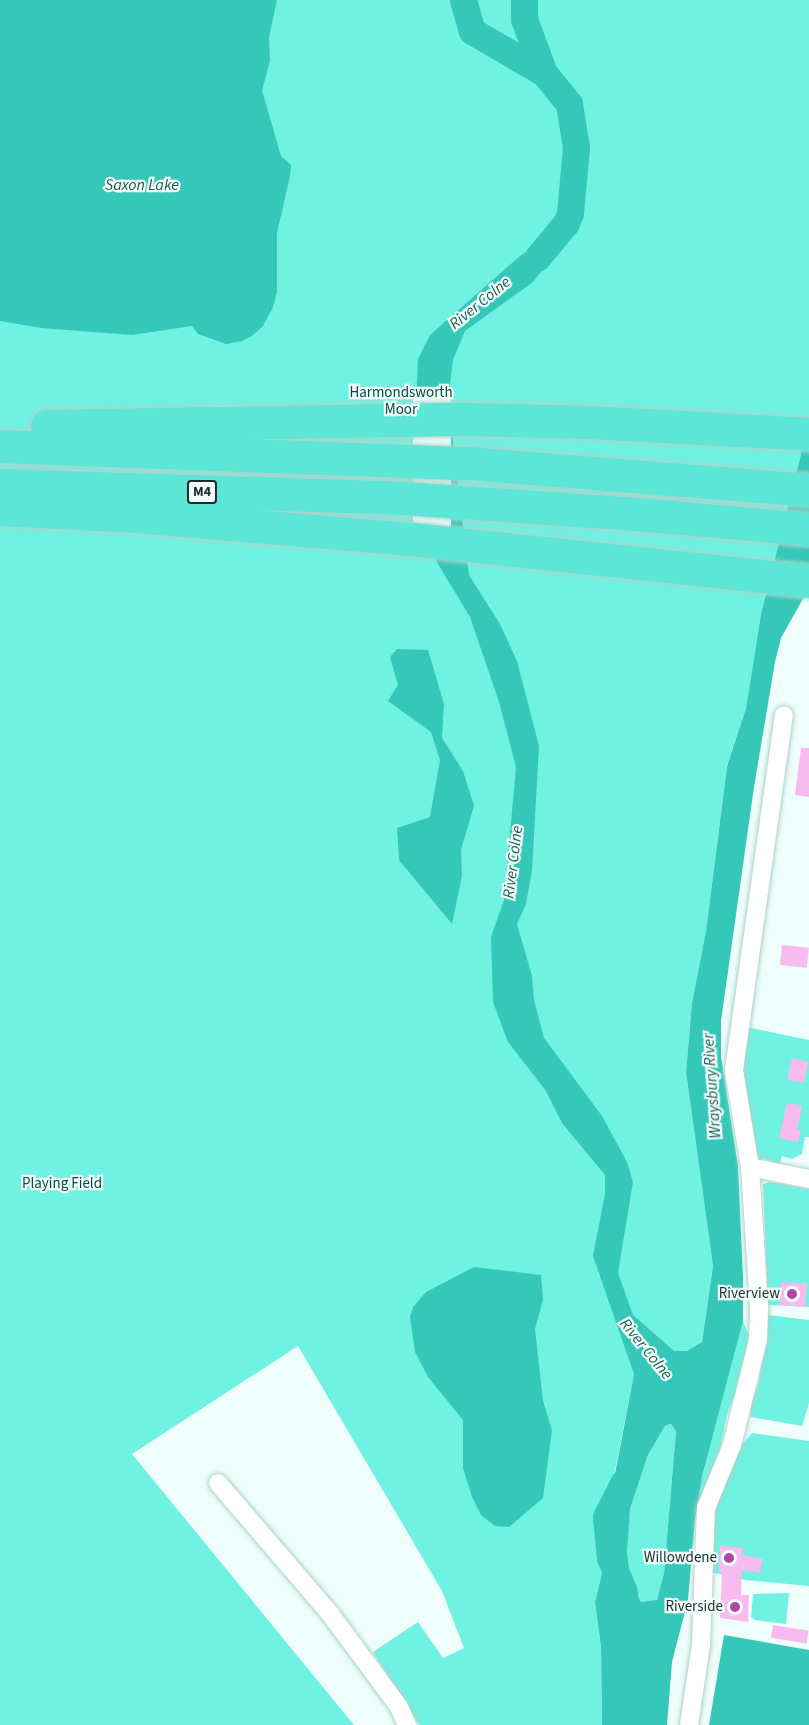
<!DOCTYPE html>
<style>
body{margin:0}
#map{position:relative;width:809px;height:1725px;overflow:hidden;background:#effefb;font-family:"Source Sans 3",sans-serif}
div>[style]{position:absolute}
.green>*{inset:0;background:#6ff2e2}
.water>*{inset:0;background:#35c8b8}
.pier>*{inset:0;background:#effefb;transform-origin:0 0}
.river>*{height:27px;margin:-13.5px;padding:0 13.5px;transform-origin:13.5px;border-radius:13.5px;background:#35c8b8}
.building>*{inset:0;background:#f8bbef;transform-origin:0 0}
.roads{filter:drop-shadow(0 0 2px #aed2cc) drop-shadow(0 0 2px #aed2cc)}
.minor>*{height:18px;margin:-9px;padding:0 9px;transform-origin:9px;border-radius:9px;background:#fff}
.motorway>*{height:33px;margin:-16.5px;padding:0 16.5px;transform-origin:16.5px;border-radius:16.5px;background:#5ce6d5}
.dots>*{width:16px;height:16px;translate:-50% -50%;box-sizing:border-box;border:3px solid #effefb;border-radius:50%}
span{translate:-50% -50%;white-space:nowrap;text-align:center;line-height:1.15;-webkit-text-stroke:4.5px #effefb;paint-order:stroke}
.shield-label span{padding:2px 4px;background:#effefb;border:2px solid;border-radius:4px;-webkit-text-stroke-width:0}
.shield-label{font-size:14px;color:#1f2d2b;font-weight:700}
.park-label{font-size:15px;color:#084841}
.poi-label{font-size:15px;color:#1f2d2b}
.right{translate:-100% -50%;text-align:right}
.water-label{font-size:16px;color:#1f5952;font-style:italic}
</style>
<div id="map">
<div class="green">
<div style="clip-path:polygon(0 0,809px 0,809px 422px,761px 614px,746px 708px,727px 765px,706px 931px,692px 1003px,686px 1072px,713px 1266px,702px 1342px,687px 1351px,674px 1352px,634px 1374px,606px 1517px,610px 1558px,603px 1569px,595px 1602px,601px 1647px,602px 1725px,419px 1725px,373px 1652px,418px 1622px,443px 1658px,464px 1648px,442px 1591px,298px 1346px,132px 1454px,354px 1725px,0 1725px)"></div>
<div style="clip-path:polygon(746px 1027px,809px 1040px,809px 1137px,805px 1137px,802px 1154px,792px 1159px,782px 1156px,780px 1164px,763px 1159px,757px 1161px,741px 1071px)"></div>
<div style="clip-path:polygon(770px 1182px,809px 1189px,809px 1307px,768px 1305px,763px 1184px)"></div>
<div style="clip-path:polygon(768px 1315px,809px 1320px,809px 1403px,802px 1426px,751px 1417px,751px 1405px,759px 1382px)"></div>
<div style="clip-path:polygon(743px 1321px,749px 1335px,744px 1368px,727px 1415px,720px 1449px,697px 1506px,702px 1477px)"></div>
<div style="clip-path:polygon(672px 1424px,676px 1431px,664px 1573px,657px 1601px,641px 1602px,630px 1579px,626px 1552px,630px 1509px,648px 1455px,665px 1426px)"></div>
<div style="clip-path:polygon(752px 1433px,809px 1441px,809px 1586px,745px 1580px,711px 1572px,712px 1508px,737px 1450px)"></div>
<div style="clip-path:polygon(789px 1593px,786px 1624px,755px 1620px,751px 1617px,753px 1594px)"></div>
</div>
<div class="water">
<div style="clip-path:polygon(0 0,277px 0,269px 37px,270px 61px,262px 90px,281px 156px,291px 165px,290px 176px,277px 233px,277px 292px,273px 307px,263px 326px,252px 336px,242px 341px,226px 344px,198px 334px,192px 326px,132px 335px,41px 328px,0 321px)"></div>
<div style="clip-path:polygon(evenodd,559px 230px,557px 252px,533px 282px,465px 331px,453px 360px,448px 401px,469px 575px,500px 624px,517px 661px,539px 746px,532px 871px,526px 904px,517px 924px,532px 976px,534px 1000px,544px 1038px,602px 1116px,627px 1162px,633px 1182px,618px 1273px,633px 1315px,674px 1351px,687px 1351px,702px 1342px,713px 1266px,686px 1072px,692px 1003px,706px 931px,727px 766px,746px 708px,761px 614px,809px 422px,809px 588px,781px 638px,775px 662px,754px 787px,721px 1021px,721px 1056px,738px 1166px,743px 1277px,743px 1321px,702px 1477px,695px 1520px,688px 1600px,672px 1662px,667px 1725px,602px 1725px,601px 1647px,595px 1602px,603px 1569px,610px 1558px,607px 1516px,634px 1374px,593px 1256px,605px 1194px,605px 1175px,562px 1123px,546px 1091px,508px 1042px,493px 1002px,491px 937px,504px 900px,516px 767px,499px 702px,470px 617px,435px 559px,416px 401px,418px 359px,430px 335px,520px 256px,559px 230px,671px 1424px,676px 1431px,664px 1573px,657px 1600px,641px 1602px,630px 1579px,627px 1552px,630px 1509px,648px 1455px,665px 1426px,671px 1424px)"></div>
<div style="clip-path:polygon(397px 649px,428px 650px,444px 704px,442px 738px,463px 771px,474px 806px,461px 850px,462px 876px,452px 924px,399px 860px,397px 828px,430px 817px,440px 760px,431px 732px,388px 701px,398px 685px,390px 657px)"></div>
<div style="clip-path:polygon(474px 1267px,541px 1275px,543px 1300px,535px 1329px,543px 1401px,552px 1430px,543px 1498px,509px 1527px,495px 1526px,481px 1515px,472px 1497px,463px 1468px,463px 1420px,428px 1377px,415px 1352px,410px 1317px,413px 1307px,426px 1292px)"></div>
<div style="clip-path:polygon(724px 1635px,809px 1650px,809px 1725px,709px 1725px)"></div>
</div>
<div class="pier">
<div style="left:413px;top:396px;width:38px;height:158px"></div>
</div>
<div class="river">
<div style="left:463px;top:0;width:32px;rotate:74deg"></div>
<div style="left:472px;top:31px;width:83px;rotate:30.3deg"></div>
<div style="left:524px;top:0;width:19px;rotate:90deg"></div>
<div style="left:524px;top:19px;width:58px;rotate:69.7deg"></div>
<div style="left:544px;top:73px;width:40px;rotate:51deg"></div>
<div style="left:569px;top:104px;width:44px;rotate:80.8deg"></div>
<div style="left:576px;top:147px;width:66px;rotate:95.2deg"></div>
<div style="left:570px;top:213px;width:11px;rotate:112deg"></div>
<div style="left:566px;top:223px;width:45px;rotate:129.6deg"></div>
<div style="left:624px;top:1592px;width:37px;rotate:-112deg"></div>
<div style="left:610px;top:1558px;width:41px;rotate:-95.6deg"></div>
<div style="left:606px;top:1517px;width:39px;rotate:-63deg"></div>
</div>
<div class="building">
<div style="clip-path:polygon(801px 748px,809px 748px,809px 797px,795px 795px)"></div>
<div style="left:782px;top:945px;width:27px;height:20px;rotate:6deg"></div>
<div style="left:792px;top:1058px;width:17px;height:22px;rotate:13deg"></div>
<div style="clip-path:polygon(787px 1103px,802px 1106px,797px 1130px,801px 1130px,798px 1142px,779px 1138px)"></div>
<div style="left:781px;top:1282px;width:26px;height:23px;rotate:4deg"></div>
<div style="clip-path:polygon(720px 1545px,743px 1548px,742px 1555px,763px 1559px,760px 1573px,742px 1570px,741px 1595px,749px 1595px,748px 1622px,720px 1618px,722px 1573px,719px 1573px)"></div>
<div style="left:773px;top:1625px;width:36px;height:13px;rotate:9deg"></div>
</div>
<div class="roads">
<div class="minor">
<div style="left:750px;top:1167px;width:60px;rotate:11.5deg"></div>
<div style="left:218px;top:1483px;width:174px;rotate:49.4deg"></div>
<div style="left:331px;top:1615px;width:114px;rotate:53.5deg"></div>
<div style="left:399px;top:1707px;width:20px;rotate:66deg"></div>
<div style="left:689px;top:1725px;width:81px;rotate:-81.5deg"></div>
<div style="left:701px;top:1645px;width:137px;rotate:-87.9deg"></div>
<div style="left:706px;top:1508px;width:68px;rotate:-67.6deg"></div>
<div style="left:732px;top:1445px;width:108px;rotate:-76.1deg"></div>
<div style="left:758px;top:1340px;width:34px;rotate:-88deg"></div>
<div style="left:759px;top:1306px;width:139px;rotate:-93.7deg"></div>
<div style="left:750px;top:1167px;width:98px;rotate:-99.4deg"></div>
<div style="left:734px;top:1070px;width:358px;rotate:-82deg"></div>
</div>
<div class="motorway">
<div style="left:47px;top:426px;width:419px;rotate:-1deg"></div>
<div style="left:466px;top:419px;width:123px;rotate:1.4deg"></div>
<div style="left:589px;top:422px;width:220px;rotate:3.1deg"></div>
<div style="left:0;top:446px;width:468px;rotate:2.1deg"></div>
<div style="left:468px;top:463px;width:342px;rotate:4.5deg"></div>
<div style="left:0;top:485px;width:403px;rotate:1.8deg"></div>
<div style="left:403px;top:498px;width:235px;rotate:3.9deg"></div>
<div style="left:637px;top:514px;width:173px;rotate:5deg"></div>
<div style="left:0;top:509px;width:136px;rotate:2.9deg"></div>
<div style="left:136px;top:516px;width:276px;rotate:4.8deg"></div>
<div style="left:411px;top:539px;width:400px;rotate:6deg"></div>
</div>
</div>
<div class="dots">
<div style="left:792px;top:1294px;background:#b045a6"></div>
<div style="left:729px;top:1558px;background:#b045a6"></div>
<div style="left:735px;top:1607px;background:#b045a6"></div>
</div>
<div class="shield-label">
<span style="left:202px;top:492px">M4</span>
</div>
<div class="park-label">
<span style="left:401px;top:401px">Harmondsworth<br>Moor</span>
<span style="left:62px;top:1184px">Playing Field</span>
</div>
<div class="poi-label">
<span class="right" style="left:780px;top:1294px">Riverview</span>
<span class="right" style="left:717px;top:1558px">Willowdene</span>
<span class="right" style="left:723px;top:1607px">Riverside</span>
</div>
<div class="water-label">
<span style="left:142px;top:185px">Saxon Lake</span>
<span style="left:480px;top:303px;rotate:-39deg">River Colne</span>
<span style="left:513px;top:862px;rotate:-83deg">River Colne</span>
<span style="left:712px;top:1086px;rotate:-94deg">Wraysbury River</span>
<span style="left:646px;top:1349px;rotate:51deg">River Colne</span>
</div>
</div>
